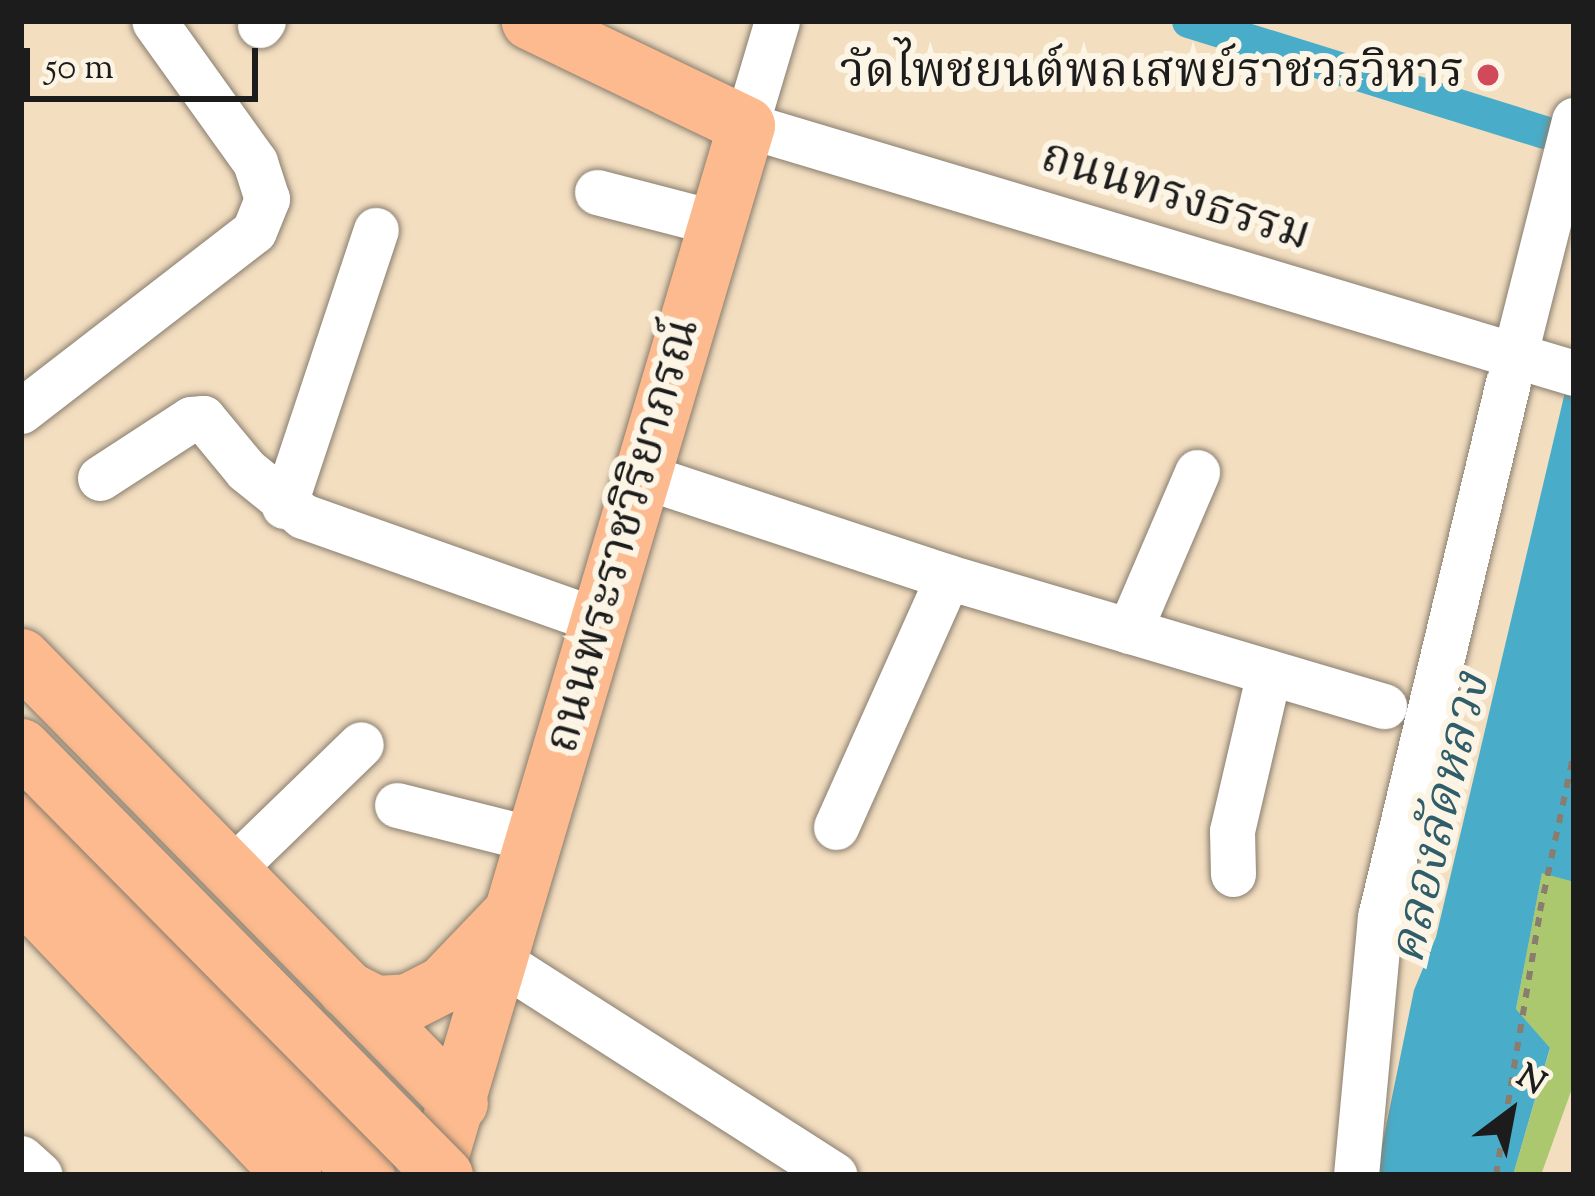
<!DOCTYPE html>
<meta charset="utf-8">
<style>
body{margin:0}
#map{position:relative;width:1595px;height:1196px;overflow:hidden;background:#f3dec0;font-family:"Sorts Mill Goudy","Noto Serif Thai",serif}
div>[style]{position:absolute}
.green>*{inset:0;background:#abc86f}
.water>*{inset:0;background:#49adc9}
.canal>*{height:33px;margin:-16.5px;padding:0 16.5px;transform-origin:16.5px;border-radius:16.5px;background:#49adc9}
.path>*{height:6px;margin-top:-3px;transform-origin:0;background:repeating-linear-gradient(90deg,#887d6e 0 9px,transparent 0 18px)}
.roads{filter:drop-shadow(0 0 3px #887d6e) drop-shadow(0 0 3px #887d6e)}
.minor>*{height:45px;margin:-22.5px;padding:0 22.5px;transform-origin:22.5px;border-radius:22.5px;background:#fff}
.major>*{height:57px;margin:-28.5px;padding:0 28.5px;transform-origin:28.5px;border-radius:28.5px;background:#fcba8e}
.bridges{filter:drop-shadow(0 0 3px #887d6e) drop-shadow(0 0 3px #887d6e)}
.major-bridge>*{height:57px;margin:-28.5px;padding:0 28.5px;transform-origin:28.5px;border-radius:28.5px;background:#fcba8e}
.dots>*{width:33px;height:33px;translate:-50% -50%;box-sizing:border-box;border:6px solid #fcf5e5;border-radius:50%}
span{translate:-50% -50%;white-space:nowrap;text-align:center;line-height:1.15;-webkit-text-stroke:12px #fcf5e5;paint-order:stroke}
.poi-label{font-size:48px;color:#1c1c1c}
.right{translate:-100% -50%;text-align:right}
.street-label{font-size:48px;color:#1c1c1c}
.water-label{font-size:51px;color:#305d6a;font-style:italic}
.frame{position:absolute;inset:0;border:24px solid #1c1c1c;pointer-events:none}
.north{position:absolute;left:1451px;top:1052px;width:120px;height:120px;-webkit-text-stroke:9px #fcf5e5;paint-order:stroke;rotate:32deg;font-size:33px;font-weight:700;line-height:48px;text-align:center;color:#1c1c1c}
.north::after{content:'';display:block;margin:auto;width:42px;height:54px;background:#1c1c1c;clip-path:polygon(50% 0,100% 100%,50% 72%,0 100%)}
.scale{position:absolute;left:24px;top:48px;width:234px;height:54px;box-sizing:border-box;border:6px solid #1c1c1c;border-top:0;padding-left:15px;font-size:36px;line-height:42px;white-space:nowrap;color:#1c1c1c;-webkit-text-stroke:9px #fcf5e5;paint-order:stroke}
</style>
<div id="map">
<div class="green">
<div style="clip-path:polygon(1542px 872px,1574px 882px,1574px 1083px,1541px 1175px,1513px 1175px,1550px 1049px,1516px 1009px)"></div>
</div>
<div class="water">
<div style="clip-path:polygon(1574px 354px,1574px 882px,1542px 873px,1516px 1009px,1550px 1048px,1513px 1175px,1376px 1175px,1414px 990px,1436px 937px)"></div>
</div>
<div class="canal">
<div style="left:1188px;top:21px;width:373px;rotate:17.3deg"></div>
</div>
<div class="path">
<div style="left:1496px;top:1175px;width:268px;rotate:-80.5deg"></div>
<div style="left:1540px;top:911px;width:163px;rotate:-77.9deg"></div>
</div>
<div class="roads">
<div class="minor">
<div style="left:777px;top:21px;width:109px;rotate:106.6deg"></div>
<div style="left:746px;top:125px;width:864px;rotate:16.67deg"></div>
<div style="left:260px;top:25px;width:5px;rotate:-53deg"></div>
<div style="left:597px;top:192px;width:124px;rotate:14.5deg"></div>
<div style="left:1519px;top:338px;width:225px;rotate:-75.8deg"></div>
<div style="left:21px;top:411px;width:294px;rotate:-37.7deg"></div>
<div style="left:254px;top:231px;width:35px;rotate:-68deg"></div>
<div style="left:267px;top:199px;width:39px;rotate:-108deg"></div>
<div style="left:255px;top:162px;width:173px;rotate:-125.6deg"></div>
<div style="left:643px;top:476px;width:321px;rotate:18.3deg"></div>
<div style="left:948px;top:577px;width:455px;rotate:16.5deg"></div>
<div style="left:100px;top:478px;width:108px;rotate:-33deg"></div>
<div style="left:191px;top:419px;width:12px;rotate:-5deg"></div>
<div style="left:203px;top:418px;width:67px;rotate:50.4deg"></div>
<div style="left:246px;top:470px;width:73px;rotate:38.9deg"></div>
<div style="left:303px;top:516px;width:315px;rotate:19.5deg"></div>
<div style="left:284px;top:506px;width:291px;rotate:-71.6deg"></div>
<div style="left:1129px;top:631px;width:173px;rotate:-66.8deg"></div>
<div style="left:397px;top:805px;width:143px;rotate:14.1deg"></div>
<div style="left:836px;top:827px;width:274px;rotate:-65.9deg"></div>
<div style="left:230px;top:871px;width:182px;rotate:-44.1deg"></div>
<div style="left:1233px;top:874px;width:43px;rotate:-91.3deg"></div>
<div style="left:1232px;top:831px;width:163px;rotate:-76.9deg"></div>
<div style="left:500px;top:961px;width:397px;rotate:32.6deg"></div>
<div style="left:21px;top:1158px;width:25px;rotate:42deg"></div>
<div style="left:1356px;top:1175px;width:259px;rotate:-84.7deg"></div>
<div style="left:1380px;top:917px;width:550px;rotate:-76.54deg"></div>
</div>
<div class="major">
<div style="left:21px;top:657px;width:625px;rotate:45.52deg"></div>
<div style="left:21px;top:822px;width:494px;rotate:45.7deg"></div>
<div style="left:21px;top:891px;width:393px;rotate:46.3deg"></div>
<div style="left:346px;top:989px;width:33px;rotate:27deg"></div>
<div style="left:375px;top:1004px;width:33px;rotate:-3deg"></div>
<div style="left:408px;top:1002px;width:38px;rotate:-27deg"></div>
<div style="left:442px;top:985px;width:95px;rotate:-46.3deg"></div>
<div style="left:434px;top:1175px;width:1095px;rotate:-73.45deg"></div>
<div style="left:746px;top:125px;width:240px;rotate:-154.3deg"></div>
</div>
</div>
<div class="bridges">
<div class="major-bridge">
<div style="left:21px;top:747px;width:602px;rotate:45.34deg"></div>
</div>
</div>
<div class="dots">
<div style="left:1488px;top:75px;background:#d1495b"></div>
</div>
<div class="poi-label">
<span class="right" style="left:1464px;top:75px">วัดไพชยนต์พลเสพย์ราชวรวิหาร</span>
</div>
<div class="street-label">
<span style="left:1175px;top:198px;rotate:17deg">ถนนทรงธรรม</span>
<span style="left:625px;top:536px;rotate:-74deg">ถนนพระราชวิริยาภรณ์</span>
</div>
<div class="water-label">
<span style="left:1443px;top:819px;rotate:-77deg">คลองลัดหลวง</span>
</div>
<div class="frame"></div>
<div class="north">N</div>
<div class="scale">50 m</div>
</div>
